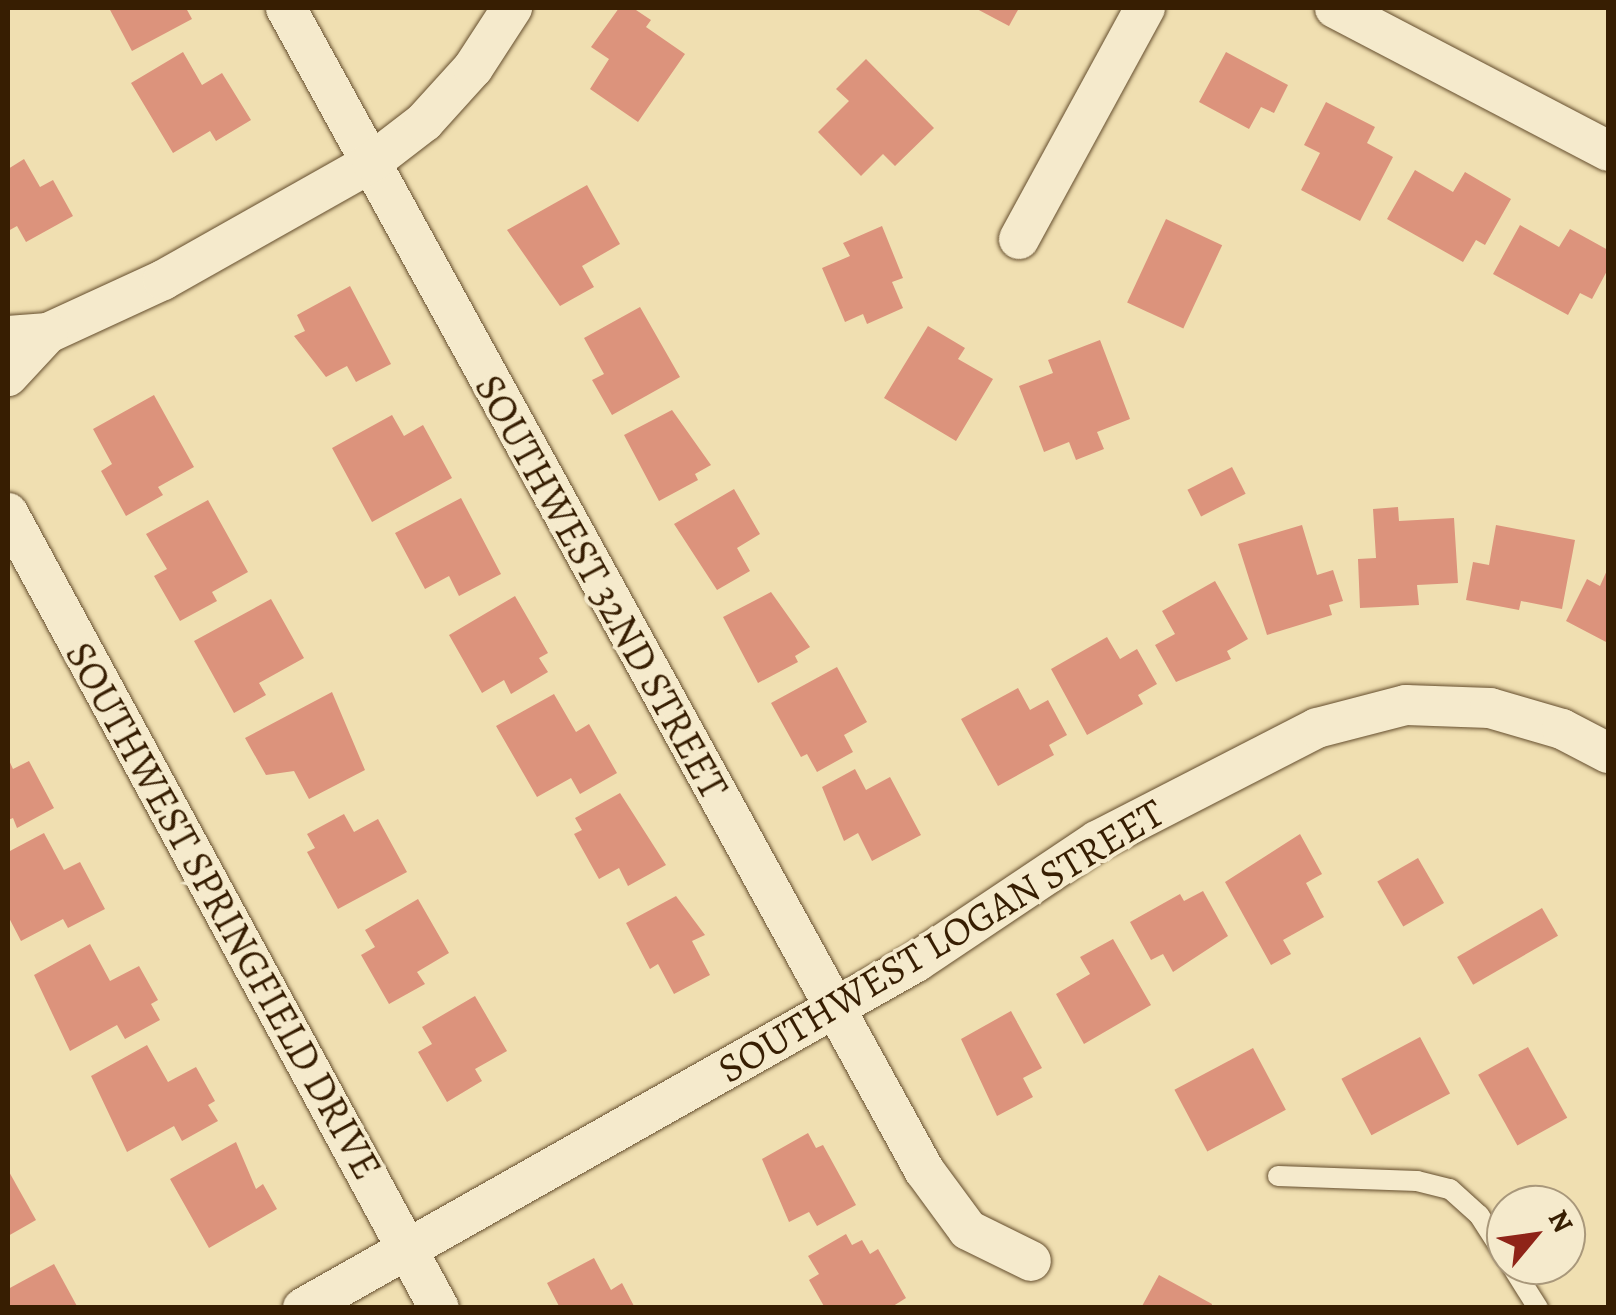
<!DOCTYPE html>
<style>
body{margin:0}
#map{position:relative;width:1616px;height:1315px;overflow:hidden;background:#f0dfb1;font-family:Alegreya,serif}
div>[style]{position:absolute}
.building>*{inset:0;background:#dc937c;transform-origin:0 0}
.roads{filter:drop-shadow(0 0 2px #654e2e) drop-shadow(0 0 2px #654e2e)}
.lane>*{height:20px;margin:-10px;padding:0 10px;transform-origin:10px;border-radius:10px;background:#f5eacc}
.street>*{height:40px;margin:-20px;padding:0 20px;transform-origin:20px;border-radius:20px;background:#f5eacc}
span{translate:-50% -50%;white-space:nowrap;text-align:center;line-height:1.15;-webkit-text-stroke:8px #f5eacc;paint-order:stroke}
.street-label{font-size:40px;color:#371e02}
.frame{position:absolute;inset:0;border:10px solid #371e02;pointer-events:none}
.north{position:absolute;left:1486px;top:1185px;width:100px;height:100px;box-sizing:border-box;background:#f5eacc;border:2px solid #a9987b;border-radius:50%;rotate:61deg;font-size:28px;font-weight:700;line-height:40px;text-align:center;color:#371e02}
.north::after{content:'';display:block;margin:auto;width:35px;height:45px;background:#8f2418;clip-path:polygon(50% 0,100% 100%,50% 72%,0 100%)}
</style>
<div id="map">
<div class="building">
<div style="clip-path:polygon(109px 8px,186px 8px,192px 19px,132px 51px)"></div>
<div style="clip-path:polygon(619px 8px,633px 8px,651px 20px,646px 27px,685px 54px,638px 122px,590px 89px,609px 59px,591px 47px)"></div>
<div style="clip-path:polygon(975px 8px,1019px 8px,1009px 26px)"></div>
<div style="clip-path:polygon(183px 52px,202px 85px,222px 73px,251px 120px,216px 141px,210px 131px,173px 153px,131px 83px)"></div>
<div style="clip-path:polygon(1226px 52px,1288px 85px,1274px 113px,1261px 107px,1249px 129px,1199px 102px)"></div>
<div style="clip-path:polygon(866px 59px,934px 128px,895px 166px,883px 154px,861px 176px,818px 132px,849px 101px,836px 89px)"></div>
<div style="clip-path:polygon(1326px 102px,1375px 127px,1367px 143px,1393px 157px,1360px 221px,1301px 190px,1320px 153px,1304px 145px)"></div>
<div style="clip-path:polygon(24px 159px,40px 187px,53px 180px,73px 216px,26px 242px,17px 226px,8px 231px,8px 169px)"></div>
<div style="clip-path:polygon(1415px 170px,1453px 192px,1465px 172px,1511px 199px,1485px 245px,1476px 240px,1463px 262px,1387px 219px)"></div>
<div style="clip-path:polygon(587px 185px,620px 244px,582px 266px,594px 287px,560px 306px,507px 230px)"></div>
<div style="left:1166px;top:219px;width:62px;height:92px;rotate:25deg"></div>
<div style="clip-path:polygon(1520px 225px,1559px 247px,1570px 229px,1608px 250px,1608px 269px,1592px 299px,1580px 293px,1568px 315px,1493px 274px)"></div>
<div style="clip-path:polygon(882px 226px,903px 278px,892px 282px,903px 308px,867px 324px,863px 314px,845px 322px,822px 268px,850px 256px,843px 243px)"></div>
<div style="clip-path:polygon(350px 286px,391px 364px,356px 382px,347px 366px,326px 377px,294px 336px,305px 331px,297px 315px)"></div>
<div style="clip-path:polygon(640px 307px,680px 377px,612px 415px,592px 380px,604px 374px,584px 338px)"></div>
<div style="clip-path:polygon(928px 326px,965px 348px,958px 359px,993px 379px,956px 441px,884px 398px)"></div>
<div style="clip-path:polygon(1100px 340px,1130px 419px,1097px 432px,1104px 449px,1076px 460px,1069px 442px,1044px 452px,1019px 386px,1053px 373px,1048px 360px)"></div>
<div style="clip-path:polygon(154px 395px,194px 467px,158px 487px,163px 495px,126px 516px,101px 471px,112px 464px,93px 429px)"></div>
<div style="clip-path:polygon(672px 410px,711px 465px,695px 474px,698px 480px,659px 501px,624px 435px)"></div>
<div style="clip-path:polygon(392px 415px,404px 436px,423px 425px,452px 478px,372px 522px,332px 448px)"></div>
<div style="left:1232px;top:467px;width:30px;height:50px;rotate:63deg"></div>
<div style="clip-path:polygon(734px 489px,760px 534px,737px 548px,750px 571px,717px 590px,674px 524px)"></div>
<div style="clip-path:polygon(461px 498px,501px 574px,459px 596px,449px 576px,425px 589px,395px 533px)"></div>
<div style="clip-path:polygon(208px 500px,248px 572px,212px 592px,217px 601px,180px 621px,154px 576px,167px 569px,146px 534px)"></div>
<div style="clip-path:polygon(1398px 507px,1399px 521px,1454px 518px,1458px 583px,1417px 585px,1419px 605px,1360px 608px,1358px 559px,1376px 558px,1373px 509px)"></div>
<div style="clip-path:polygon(1302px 525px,1317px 575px,1333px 570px,1343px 601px,1329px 605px,1332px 615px,1267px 635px,1238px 544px)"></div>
<div style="clip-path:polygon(1496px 525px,1575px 540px,1562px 609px,1521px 601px,1519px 610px,1466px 600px,1473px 562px,1489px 565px)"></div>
<div style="clip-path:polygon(1608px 568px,1608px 643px,1566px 621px,1587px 579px,1600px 586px)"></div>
<div style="clip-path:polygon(1215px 581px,1248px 639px,1227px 651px,1231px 659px,1176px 682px,1155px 645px,1175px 634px,1162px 611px)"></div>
<div style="clip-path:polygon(771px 592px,810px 647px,795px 656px,798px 662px,758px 683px,723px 617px)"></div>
<div style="clip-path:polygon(515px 596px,548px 653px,539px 658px,548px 672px,511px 694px,504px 680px,482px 693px,449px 635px)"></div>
<div style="clip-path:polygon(271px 599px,304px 658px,259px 683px,266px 695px,234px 713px,194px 641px)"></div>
<div style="clip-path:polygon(1107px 637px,1120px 659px,1137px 649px,1157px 684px,1138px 695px,1143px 704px,1087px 735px,1051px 669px)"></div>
<div style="clip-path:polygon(837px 667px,867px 722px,844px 735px,853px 752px,817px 772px,807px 754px,801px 757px,771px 703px)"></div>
<div style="clip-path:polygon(1018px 688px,1030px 710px,1048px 700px,1067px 735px,1049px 745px,1054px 755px,998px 786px,961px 719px)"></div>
<div style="clip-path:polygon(332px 692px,365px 770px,309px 799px,294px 771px,266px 775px,245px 738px)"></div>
<div style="clip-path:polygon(554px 694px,576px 732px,589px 724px,617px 773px,580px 794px,571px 778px,537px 797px,496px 726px)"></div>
<div style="clip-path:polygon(8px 758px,13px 769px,29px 761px,54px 808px,17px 828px,13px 818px,8px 820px)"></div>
<div style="clip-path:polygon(855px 769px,866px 790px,890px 777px,921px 835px,872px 861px,858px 833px,844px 841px,822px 787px)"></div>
<div style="clip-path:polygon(620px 793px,666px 865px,628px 886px,619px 868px,599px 879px,574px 834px,582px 830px,575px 818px)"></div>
<div style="clip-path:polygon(344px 814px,354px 832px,378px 819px,407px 872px,338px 909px,307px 852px,315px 848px,307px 834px)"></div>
<div style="clip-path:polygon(44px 833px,64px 870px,80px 862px,105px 909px,68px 928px,63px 919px,21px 941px,8px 916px,8px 852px)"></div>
<div style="clip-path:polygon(1300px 834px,1322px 874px,1306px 883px,1324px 917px,1283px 940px,1291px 954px,1271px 965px,1225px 882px)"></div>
<div style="left:1418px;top:858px;width:52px;height:47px;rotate:60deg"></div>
<div style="clip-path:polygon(1203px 891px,1228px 936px,1173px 972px,1163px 954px,1151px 960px,1130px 922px,1180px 894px,1184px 901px)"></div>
<div style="clip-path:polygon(676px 896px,705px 935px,692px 941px,710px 975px,674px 994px,658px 964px,650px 969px,626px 923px)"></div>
<div style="clip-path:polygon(418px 899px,449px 953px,417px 972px,425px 984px,389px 1004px,361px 955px,375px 947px,365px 930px)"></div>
<div style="left:1542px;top:908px;width:32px;height:98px;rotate:60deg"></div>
<div style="clip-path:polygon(1113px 939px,1151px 1005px,1084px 1044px,1056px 994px,1090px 974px,1080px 957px)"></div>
<div style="clip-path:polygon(90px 944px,110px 981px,139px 966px,158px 1000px,151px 1004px,160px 1020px,125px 1039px,117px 1025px,70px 1051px,34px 975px)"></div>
<div style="clip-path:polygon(475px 996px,507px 1051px,475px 1069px,482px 1081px,447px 1102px,418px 1052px,432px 1044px,422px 1027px)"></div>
<div style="clip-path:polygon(1011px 1011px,1042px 1068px,1023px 1078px,1033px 1097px,997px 1116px,961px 1039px)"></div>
<div style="left:1420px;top:1037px;width:64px;height:89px;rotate:62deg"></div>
<div style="clip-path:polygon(147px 1045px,168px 1082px,196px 1067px,215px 1101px,208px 1105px,218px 1121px,182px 1141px,174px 1126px,127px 1152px,91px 1076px)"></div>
<div style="left:1528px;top:1047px;width:81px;height:57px;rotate:61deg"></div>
<div style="left:1253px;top:1048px;width:70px;height:89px;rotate:62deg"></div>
<div style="clip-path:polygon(808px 1133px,816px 1148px,823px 1145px,856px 1205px,817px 1226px,809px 1212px,789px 1222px,762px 1159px)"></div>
<div style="clip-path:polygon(236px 1142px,256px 1189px,263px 1184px,277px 1209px,209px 1248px,170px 1179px)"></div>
<div style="clip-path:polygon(8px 1170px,36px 1220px,8px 1236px)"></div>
<div style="clip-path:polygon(846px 1234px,852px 1245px,862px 1240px,870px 1254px,878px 1249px,906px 1298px,890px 1308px,825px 1308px,809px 1280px,819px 1274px,808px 1256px)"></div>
<div style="clip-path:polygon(594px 1258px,611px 1290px,622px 1283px,635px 1308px,560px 1308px,547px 1283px)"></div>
<div style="clip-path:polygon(54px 1264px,78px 1308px,8px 1308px,8px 1289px)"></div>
<div style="clip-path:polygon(1159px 1275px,1212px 1304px,1211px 1308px,1141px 1308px)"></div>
</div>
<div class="roads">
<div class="lane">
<div style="left:1278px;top:1176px;width:139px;rotate:2.1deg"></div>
<div style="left:1417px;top:1181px;width:34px;rotate:14deg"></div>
<div style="left:1450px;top:1189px;width:39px;rotate:42deg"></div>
<div style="left:1479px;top:1215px;width:50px;rotate:57.3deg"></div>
<div style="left:1511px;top:1265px;width:51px;rotate:57.9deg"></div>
</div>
<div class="street">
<div style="left:286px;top:8px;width:1326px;rotate:61.23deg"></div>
<div style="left:924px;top:1170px;width:74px;rotate:53.7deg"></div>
<div style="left:968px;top:1230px;width:70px;rotate:26.2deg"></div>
<div style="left:1335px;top:8px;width:308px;rotate:27.6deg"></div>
<div style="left:1019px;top:239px;width:263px;rotate:-61.4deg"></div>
<div style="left:48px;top:333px;width:127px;rotate:-24.7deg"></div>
<div style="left:163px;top:280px;width:240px;rotate:-29.4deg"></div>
<div style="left:372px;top:162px;width:66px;rotate:-37.6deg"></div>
<div style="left:424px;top:122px;width:73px;rotate:-47.8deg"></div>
<div style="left:473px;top:68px;width:72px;rotate:-57deg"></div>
<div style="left:8px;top:336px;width:40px;rotate:-4.3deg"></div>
<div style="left:48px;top:333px;width:59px;rotate:132.9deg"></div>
<div style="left:8px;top:513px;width:904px;rotate:61.54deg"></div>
<div style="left:303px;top:1308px;width:704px;rotate:-29.44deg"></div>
<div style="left:916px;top:962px;width:218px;rotate:-33.8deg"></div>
<div style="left:1097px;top:841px;width:247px;rotate:-27.2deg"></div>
<div style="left:1317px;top:728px;width:92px;rotate:-14.5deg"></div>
<div style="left:1406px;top:705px;width:84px;rotate:2deg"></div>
<div style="left:1490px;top:708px;width:75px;rotate:16.3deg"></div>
<div style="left:1562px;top:729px;width:52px;rotate:27.6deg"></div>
</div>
</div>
<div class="street-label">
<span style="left:601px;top:587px;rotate:61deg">SOUTHWEST 32ND STREET</span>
<span style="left:223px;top:911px;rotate:61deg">SOUTHWEST SPRINGFIELD DRIVE</span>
<span style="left:941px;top:941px;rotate:-31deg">SOUTHWEST LOGAN STREET</span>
</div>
<div class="frame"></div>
<div class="north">N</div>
</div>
